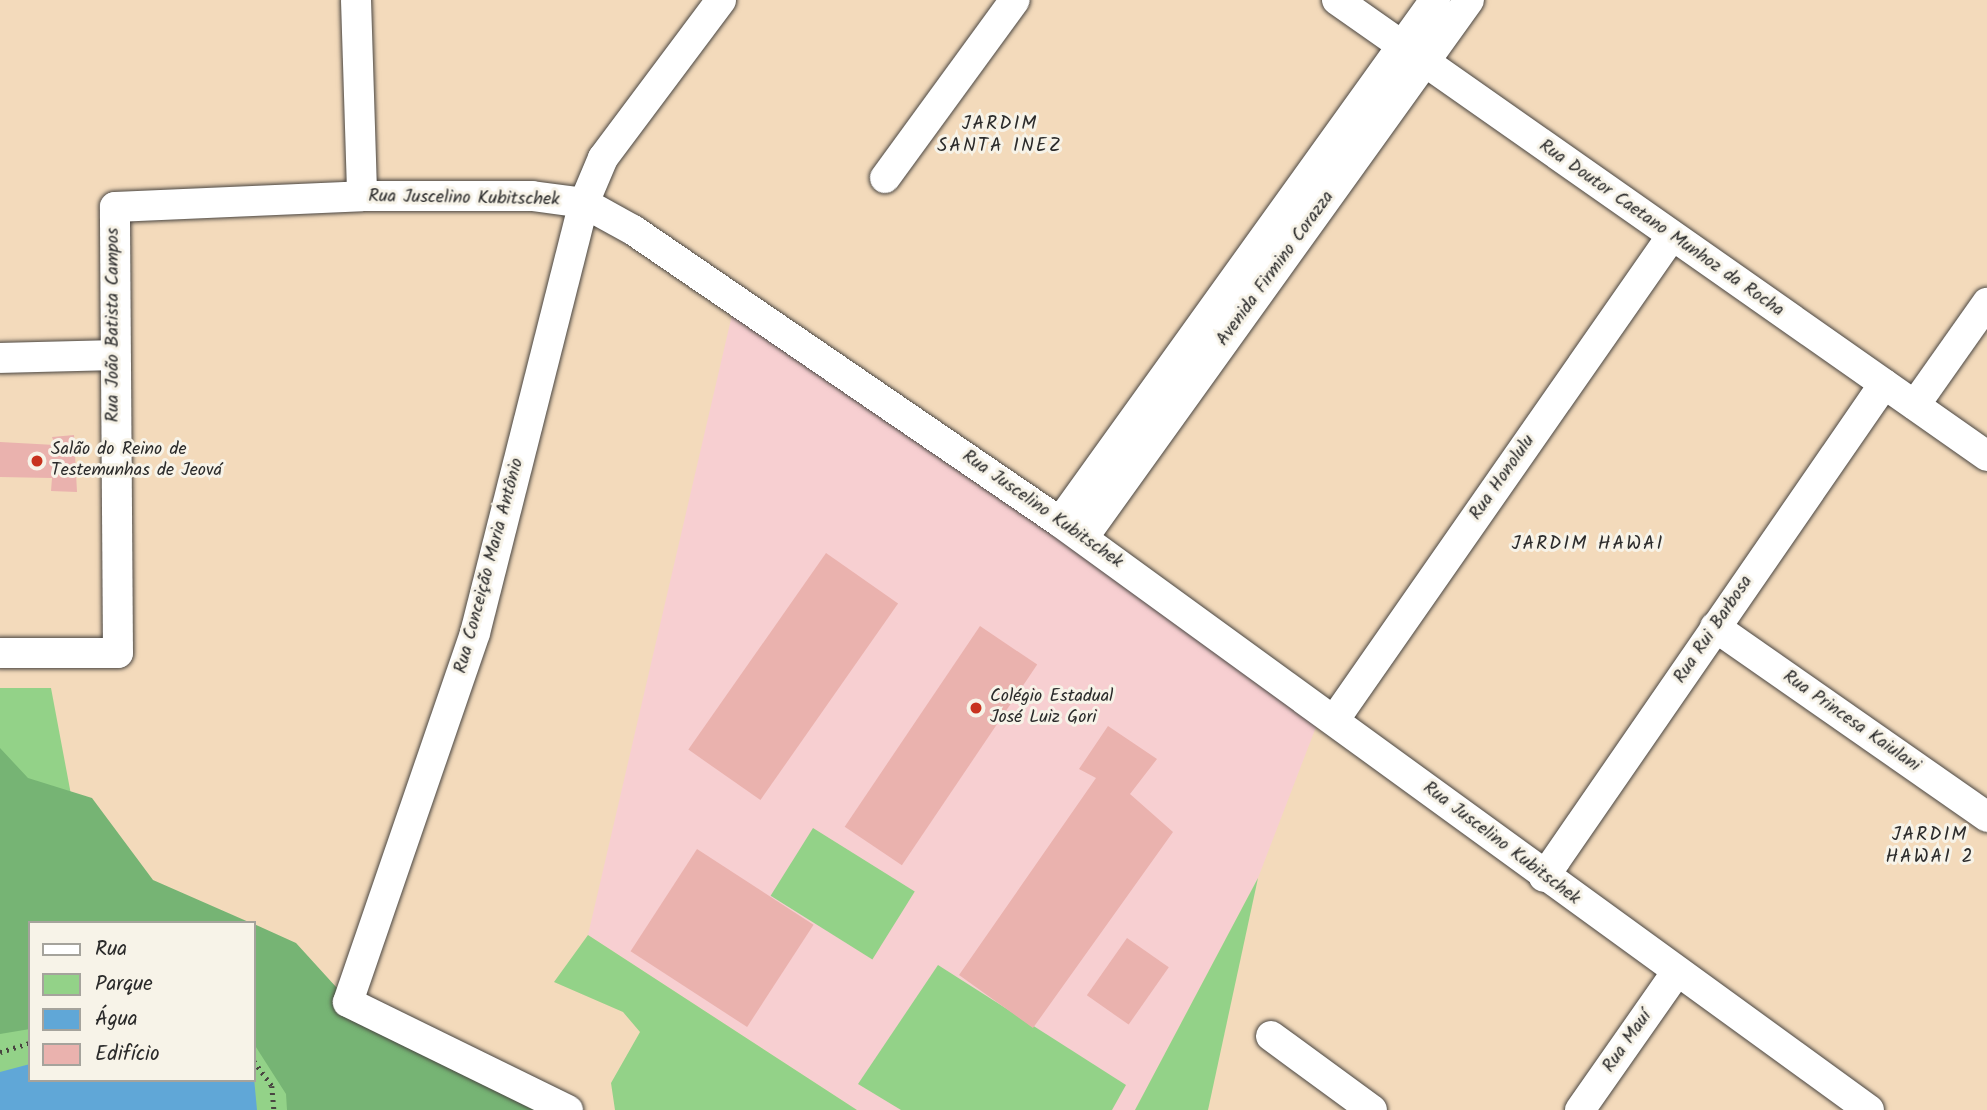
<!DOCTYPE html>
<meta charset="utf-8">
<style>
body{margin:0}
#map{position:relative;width:1987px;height:1110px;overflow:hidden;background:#f3dabb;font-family:Kalam,sans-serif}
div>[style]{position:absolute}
.built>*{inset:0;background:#f7cfd1}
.green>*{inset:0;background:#93d288;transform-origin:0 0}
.forest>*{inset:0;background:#76b474}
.water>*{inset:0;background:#60a7d7}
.building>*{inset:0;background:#eab2ae;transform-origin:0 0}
.path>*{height:4.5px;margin-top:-2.25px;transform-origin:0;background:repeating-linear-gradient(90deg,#494541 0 2px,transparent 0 7px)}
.roads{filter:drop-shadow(0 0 2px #494541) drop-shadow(0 0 2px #494541)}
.street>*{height:30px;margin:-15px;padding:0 15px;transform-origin:15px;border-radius:15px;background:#fff}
.dots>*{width:19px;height:19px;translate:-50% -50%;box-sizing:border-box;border:4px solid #f7f3e8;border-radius:50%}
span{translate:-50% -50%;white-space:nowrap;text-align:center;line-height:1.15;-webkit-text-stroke:6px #f7f3e8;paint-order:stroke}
.street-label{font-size:18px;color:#2b2b2b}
.poi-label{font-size:18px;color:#2b2b2b}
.left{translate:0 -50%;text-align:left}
.neighbourhood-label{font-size:19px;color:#2b2b2b;letter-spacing:2px}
.legend{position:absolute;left:28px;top:921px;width:228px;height:161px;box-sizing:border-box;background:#f7f3e8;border:2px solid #a5a39c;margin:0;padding:9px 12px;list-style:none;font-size:21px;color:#2b2b2b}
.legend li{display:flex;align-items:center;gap:14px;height:35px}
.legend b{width:35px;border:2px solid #a5a39c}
</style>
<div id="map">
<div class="built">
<div style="clip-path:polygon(735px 302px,1321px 714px,1258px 878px,1135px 1110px,857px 1110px,588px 935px)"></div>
</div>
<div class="green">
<div style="clip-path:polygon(0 688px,51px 688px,72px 800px,30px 923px,30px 1080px,254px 1080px,254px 943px,319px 1110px,0 1110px)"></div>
<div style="left:813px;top:828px;width:120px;height:80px;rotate:32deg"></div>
<div style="clip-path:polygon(1258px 878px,1208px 1110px,1135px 1110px)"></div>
<div style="clip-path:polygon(588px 935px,857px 1110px,615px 1110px,611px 1083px,640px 1032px,623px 1012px,554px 982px)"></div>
<div style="clip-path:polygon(938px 965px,1126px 1085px,1112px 1110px,901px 1110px,858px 1084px)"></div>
</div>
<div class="forest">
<div style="clip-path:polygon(0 748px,28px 778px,92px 798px,153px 880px,251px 923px,30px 923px,30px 1029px,0 1034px)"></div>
<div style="clip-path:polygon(254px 924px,296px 943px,378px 1033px,542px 1110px,287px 1110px,286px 1094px,254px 1044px)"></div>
</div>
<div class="water">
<div style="clip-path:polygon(30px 1064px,30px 1080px,254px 1078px,257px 1110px,0 1110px,0 1072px)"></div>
</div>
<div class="building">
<div style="clip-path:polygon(74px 435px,77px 492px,51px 491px,52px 478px,0 477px,0 442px,55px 445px,52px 437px)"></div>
<div style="left:826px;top:553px;width:88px;height:240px;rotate:35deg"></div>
<div style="left:980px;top:626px;width:69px;height:242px;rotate:34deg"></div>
<div style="clip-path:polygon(1108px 726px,1157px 759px,1130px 794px,1173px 832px,1033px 1028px,959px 975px,1096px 778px,1079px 769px)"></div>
<div style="left:697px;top:849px;width:139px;height:122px;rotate:33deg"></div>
<div style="left:1127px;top:938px;width:51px;height:70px;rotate:35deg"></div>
</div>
<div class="path">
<div style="left:0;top:1052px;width:31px;rotate:-17deg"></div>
<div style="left:254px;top:1061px;width:31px;rotate:54deg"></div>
<div style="left:272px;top:1086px;width:24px;rotate:85deg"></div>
</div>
<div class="roads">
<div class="street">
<div style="left:356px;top:0;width:196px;rotate:88.2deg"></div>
<div style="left:1337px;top:0;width:794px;rotate:35.05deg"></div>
<div style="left:885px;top:178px;width:220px;rotate:-53.9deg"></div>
<div style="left:0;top:358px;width:112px;rotate:-1.5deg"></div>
<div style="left:1915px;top:405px;width:125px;rotate:-54.8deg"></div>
<div style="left:1060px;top:522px;width:643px;rotate:-54.31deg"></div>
<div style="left:1083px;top:538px;width:662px;rotate:-54.34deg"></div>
<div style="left:1715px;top:627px;width:332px;rotate:34.9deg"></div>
<div style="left:0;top:653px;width:118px"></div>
<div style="left:118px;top:653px;width:446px;rotate:-90.4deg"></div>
<div style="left:115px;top:207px;width:247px;rotate:-2.5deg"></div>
<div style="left:362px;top:196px;width:170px"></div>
<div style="left:532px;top:196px;width:52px;rotate:7.7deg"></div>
<div style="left:584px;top:203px;width:56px;rotate:28.9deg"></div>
<div style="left:633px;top:230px;width:517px;rotate:34.37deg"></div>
<div style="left:1060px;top:522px;width:1000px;rotate:36.01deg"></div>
<div style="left:1335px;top:719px;width:588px;rotate:-55.12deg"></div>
<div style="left:1544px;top:877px;width:599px;rotate:-55.41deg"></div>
<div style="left:1271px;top:1036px;width:125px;rotate:36.2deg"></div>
<div style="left:568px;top:1110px;width:245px;rotate:-153.9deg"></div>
<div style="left:348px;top:1002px;width:390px;rotate:-71deg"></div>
<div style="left:475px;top:633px;width:444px;rotate:-75.8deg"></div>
<div style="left:584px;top:203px;width:49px;rotate:-67.1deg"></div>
<div style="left:603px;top:158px;width:197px;rotate:-53.2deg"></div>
<div style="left:1580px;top:1110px;width:167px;rotate:-55deg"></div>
</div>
</div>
<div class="dots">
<div style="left:37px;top:461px;background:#c8321e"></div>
<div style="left:976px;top:708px;background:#c8321e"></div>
</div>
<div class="street-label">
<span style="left:464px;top:199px;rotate:1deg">Rua Juscelino Kubitschek</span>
<span style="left:1661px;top:229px;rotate:35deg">Rua Doutor Caetano Munhoz da Rocha</span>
<span style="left:1276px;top:269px;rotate:-54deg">Avenida Firmino Corazza</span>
<span style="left:114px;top:325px;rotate:-90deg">Rua João Batista Campos</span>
<span style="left:1503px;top:478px;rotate:-55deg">Rua Honolulu</span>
<span style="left:1042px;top:510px;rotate:35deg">Rua Juscelino Kubitschek</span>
<span style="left:490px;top:566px;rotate:-75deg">Rua Conceição Maria Antônio</span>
<span style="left:1714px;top:630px;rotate:-56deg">Rua Rui Barbosa</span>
<span style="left:1851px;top:722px;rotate:35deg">Rua Princesa Kaiulani</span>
<span style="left:1501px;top:844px;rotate:37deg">Rua Juscelino Kubitschek</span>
<span style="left:1628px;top:1042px;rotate:-55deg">Rua Mauí</span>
</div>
<div class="poi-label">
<span class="left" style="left:51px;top:461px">Salão do Reino de<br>Testemunhas de Jeová</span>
<span class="left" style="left:990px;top:708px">Colégio Estadual<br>José Luiz Gori</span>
</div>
<div class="neighbourhood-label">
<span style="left:1000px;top:136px">JARDIM<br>SANTA INEZ</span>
<span style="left:1588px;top:545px">JARDIM HAWAI</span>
<span style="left:1930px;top:847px">JARDIM<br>HAWAI 2</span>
</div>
<ul class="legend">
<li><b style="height:9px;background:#fff"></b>Rua</li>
<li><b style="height:19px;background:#93d288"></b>Parque</li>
<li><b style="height:19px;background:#60a7d7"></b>Água</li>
<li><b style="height:19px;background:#eab2ae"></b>Edifício</li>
</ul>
</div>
